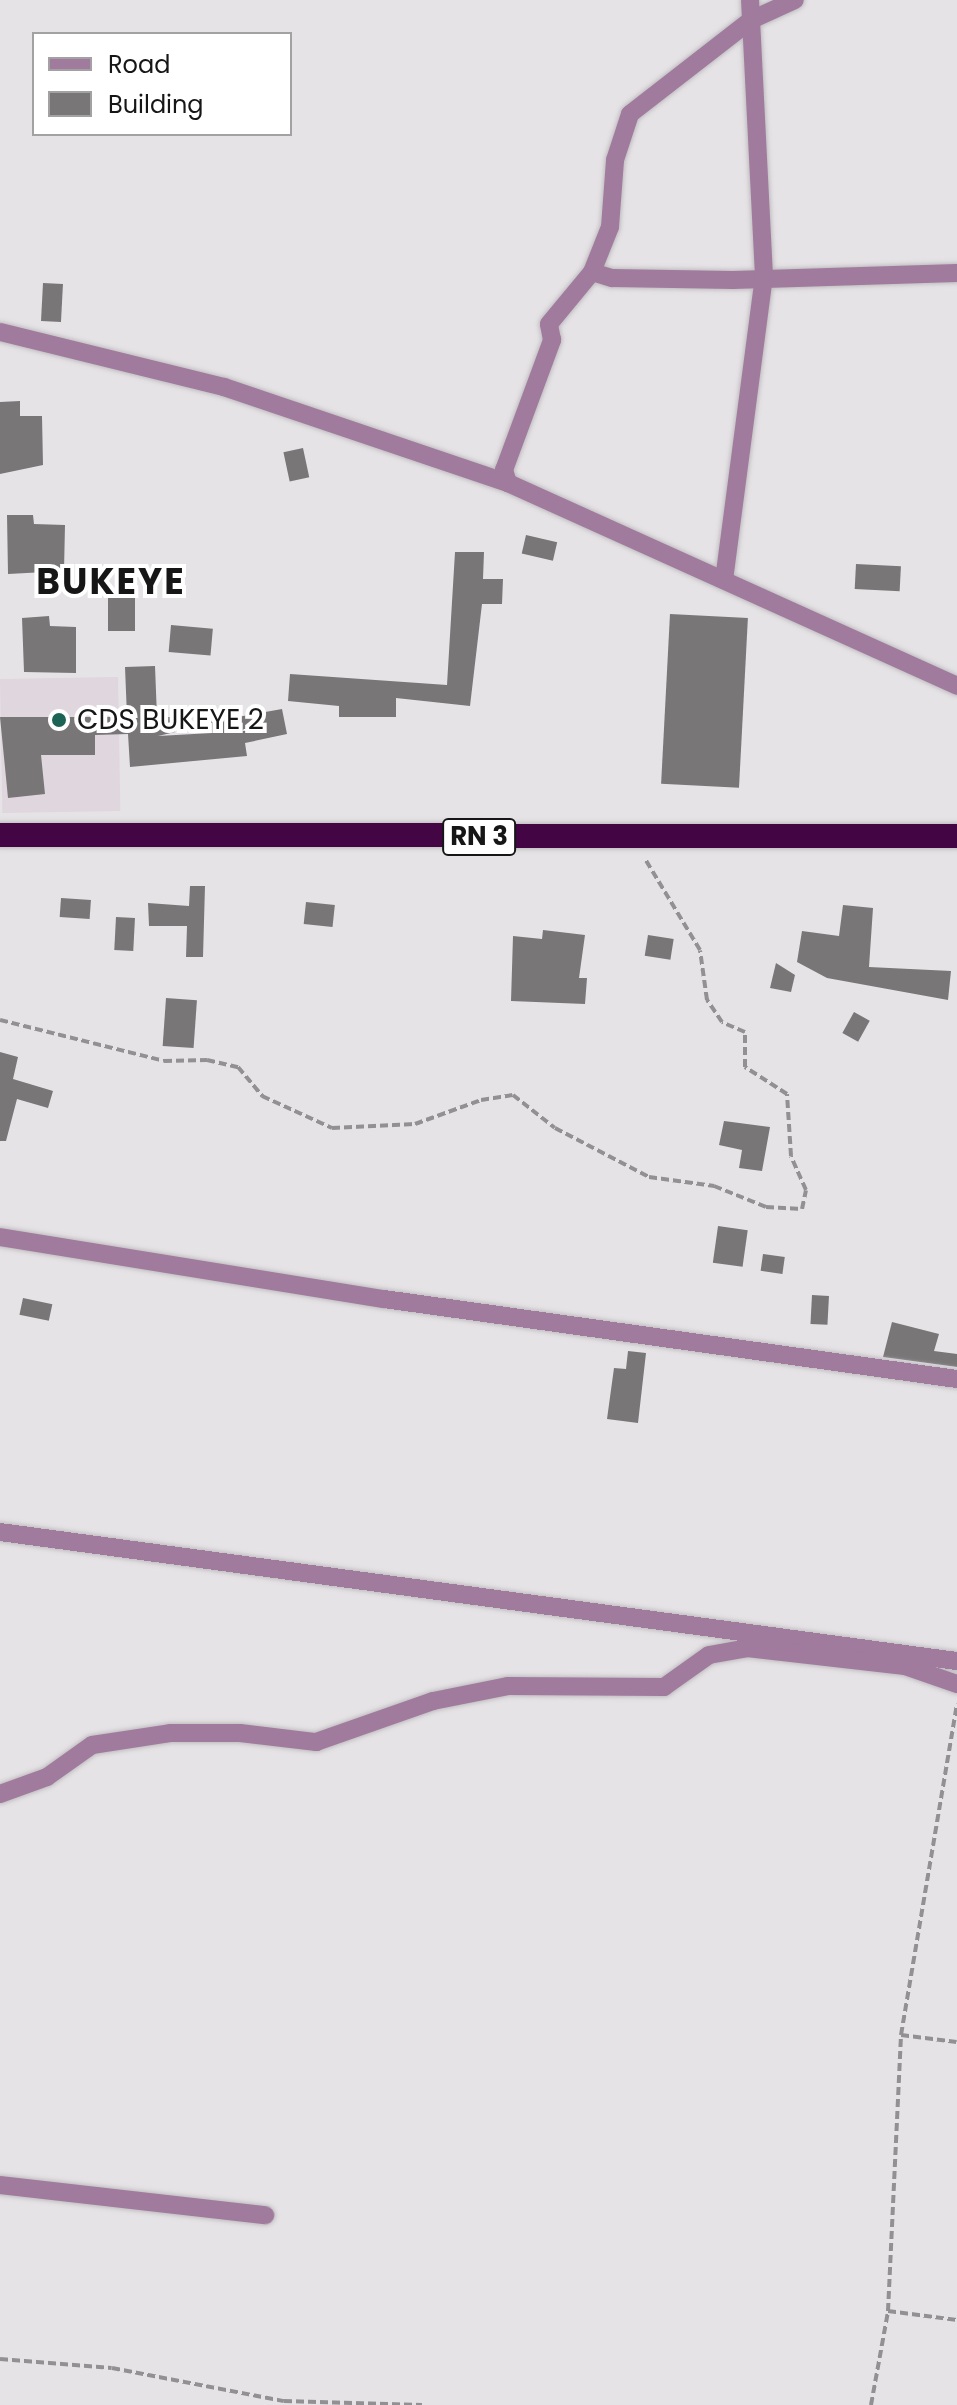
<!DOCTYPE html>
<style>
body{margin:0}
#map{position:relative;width:957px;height:2405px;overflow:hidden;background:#e6e3e6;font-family:Poppins,sans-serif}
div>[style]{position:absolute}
.built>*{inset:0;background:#dfd6de;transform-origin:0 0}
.building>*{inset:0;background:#797678;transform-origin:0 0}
.path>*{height:4px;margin-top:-2px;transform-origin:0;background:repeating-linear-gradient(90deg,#929092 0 8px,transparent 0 12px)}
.roads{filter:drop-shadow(0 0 2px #c1bec1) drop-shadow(0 0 2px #c1bec1)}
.street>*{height:18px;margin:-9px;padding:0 9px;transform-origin:9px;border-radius:9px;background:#a07b9e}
.highway>*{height:24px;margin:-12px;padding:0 12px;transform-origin:12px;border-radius:12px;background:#440545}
.dots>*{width:22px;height:22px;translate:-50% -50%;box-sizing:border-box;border:4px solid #fff;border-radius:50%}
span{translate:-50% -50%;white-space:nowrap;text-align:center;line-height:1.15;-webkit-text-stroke:8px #fff;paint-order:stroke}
.shield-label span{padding:2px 6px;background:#fff;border:2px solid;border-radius:6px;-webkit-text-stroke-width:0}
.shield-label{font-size:26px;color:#171617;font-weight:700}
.poi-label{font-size:28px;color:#171617}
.left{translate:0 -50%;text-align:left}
.district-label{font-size:36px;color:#171617;font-weight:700;letter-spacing:2px}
.legend{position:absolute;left:32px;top:32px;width:260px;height:104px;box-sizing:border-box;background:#fff;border:2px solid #a2a2a2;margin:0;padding:10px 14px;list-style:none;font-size:24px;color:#171617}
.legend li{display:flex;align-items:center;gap:16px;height:40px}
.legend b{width:40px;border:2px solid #a2a2a2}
</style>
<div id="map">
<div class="built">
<div style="left:118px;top:677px;width:134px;height:118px;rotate:89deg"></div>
</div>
<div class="building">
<div style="left:43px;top:283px;width:20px;height:38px;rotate:3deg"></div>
<div style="clip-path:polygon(20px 401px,20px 416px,42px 416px,43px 465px,0 474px,0 402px)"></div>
<div style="left:303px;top:448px;width:30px;height:20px;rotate:78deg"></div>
<div style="clip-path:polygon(7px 515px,33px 515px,34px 524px,65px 525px,64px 571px,8px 574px)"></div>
<div style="left:526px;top:535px;width:32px;height:19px;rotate:13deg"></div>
<div style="clip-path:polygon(455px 552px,484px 552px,483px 579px,503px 579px,502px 604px,482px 604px,470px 706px,396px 698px,396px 717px,339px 717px,339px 706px,288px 701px,290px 674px,447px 685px)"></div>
<div style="left:856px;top:564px;width:45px;height:25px;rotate:3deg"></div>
<div style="left:108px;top:589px;width:27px;height:42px"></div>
<div style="left:670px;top:614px;width:78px;height:170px;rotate:3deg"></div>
<div style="clip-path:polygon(49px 616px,50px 626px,76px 627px,76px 673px,24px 672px,22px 618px)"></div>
<div style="left:171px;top:625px;width:42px;height:27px;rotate:5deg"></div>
<div style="clip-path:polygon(155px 666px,157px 717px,175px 717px,175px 732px,158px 736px,212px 733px,209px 722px,282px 709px,287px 734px,245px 743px,247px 756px,130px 767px,128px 734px,95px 735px,95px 755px,41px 755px,45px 794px,8px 798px,0 717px,127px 717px,125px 667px)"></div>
<div style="clip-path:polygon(190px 886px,205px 886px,203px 957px,186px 957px,187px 926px,149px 926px,148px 903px,189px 906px)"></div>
<div style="left:61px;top:898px;width:30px;height:19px;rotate:4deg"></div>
<div style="left:306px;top:902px;width:29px;height:22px;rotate:6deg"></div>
<div style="clip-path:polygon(843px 905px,873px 908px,869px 967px,951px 971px,948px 1000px,827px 978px,797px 962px,802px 931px,839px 936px)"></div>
<div style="left:116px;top:917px;width:19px;height:33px;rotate:3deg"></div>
<div style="clip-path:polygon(543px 930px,585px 935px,579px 978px,587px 978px,585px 1004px,511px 1001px,513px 936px,542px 939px)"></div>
<div style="left:648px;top:935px;width:26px;height:21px;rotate:9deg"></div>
<div style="clip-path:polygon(776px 963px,795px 975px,791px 992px,770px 988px)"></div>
<div style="left:166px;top:998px;width:31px;height:48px;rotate:4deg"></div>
<div style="left:854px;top:1012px;width:18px;height:24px;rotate:29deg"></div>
<div style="clip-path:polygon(0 1052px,18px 1057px,13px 1079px,53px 1091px,48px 1108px,17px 1099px,6px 1141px,0 1141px)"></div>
<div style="clip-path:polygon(724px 1121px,770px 1127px,762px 1171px,739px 1168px,742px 1150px,719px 1145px)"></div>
<div style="left:718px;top:1226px;width:30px;height:37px;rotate:8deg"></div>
<div style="left:763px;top:1254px;width:22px;height:17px;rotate:8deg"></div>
<div style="left:812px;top:1295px;width:17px;height:29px;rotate:3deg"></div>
<div style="left:23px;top:1298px;width:30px;height:17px;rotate:12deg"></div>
<div style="clip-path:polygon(892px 1322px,939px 1334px,934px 1351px,957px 1354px,957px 1367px,883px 1357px)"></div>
<div style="clip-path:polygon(628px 1351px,646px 1353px,638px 1423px,607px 1419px,614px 1368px,626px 1369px)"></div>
</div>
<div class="path">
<div style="left:0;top:1020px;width:169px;rotate:14deg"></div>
<div style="left:164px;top:1061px;width:43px;rotate:-1.3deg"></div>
<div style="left:207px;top:1060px;width:32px;rotate:13deg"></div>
<div style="left:238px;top:1067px;width:38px;rotate:50deg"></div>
<div style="left:262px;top:1096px;width:77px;rotate:24.6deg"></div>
<div style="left:332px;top:1128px;width:83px;rotate:-2.8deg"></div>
<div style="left:415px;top:1124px;width:70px;rotate:-20deg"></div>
<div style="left:481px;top:1100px;width:32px;rotate:-9deg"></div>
<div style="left:513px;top:1095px;width:53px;rotate:38.2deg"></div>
<div style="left:555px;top:1128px;width:106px;rotate:27.5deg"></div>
<div style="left:649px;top:1177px;width:66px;rotate:7.9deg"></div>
<div style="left:714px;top:1186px;width:56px;rotate:22deg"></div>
<div style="left:766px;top:1207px;width:36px;rotate:3deg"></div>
<div style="left:802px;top:1209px;width:19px;rotate:-78deg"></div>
<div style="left:806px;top:1190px;width:37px;rotate:-114deg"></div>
<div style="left:791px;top:1156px;width:62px;rotate:-93.7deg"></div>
<div style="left:787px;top:1094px;width:50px;rotate:-147.3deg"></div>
<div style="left:745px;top:1067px;width:35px;rotate:-90deg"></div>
<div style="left:745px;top:1032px;width:25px;rotate:-157deg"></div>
<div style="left:722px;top:1022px;width:27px;rotate:-124deg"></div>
<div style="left:707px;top:1000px;width:50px;rotate:-98deg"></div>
<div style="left:700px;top:950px;width:106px;rotate:-121.1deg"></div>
<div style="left:901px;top:2035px;width:56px;rotate:7.1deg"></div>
<div style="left:888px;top:2311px;width:70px;rotate:7.4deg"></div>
<div style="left:0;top:2359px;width:112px;rotate:4.6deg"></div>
<div style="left:112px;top:2368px;width:175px;rotate:10.9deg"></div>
<div style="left:284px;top:2401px;width:138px;rotate:1.7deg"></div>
<div style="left:871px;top:2405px;width:96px;rotate:-79.7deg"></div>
<div style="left:888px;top:2311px;width:276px;rotate:-87.3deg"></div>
<div style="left:901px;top:2035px;width:336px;rotate:-80.4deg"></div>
</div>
<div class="roads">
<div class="street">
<div style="left:592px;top:272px;width:21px;rotate:17deg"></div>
<div style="left:612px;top:278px;width:121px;rotate:0.9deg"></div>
<div style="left:733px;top:280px;width:224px;rotate:-1.8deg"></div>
<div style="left:0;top:332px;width:231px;rotate:13.8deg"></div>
<div style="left:224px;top:387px;width:300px;rotate:18.7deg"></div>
<div style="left:508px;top:483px;width:493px;rotate:24.3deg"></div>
<div style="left:508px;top:483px;width:14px;rotate:-107deg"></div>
<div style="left:504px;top:470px;width:139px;rotate:-69.7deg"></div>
<div style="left:552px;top:340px;width:16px;rotate:-101deg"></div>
<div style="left:549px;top:324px;width:67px;rotate:-50.4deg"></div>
<div style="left:592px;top:272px;width:48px;rotate:-68.2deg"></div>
<div style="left:610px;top:227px;width:67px;rotate:-85.7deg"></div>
<div style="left:615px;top:160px;width:48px;rotate:-71.9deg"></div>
<div style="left:630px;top:114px;width:153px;rotate:-37.8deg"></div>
<div style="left:751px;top:20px;width:48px;rotate:-24.4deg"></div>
<div style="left:724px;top:580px;width:307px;rotate:-82.5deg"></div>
<div style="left:764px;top:276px;width:276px;rotate:-92.9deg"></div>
<div style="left:0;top:1237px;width:389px;rotate:9.2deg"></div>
<div style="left:384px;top:1299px;width:579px;rotate:7.95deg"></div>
<div style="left:0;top:1532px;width:966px;rotate:7.68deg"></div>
<div style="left:0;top:1794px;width:50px;rotate:-19.9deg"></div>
<div style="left:47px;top:1777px;width:55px;rotate:-35.4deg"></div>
<div style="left:92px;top:1745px;width:79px;rotate:-8.7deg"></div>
<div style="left:170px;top:1733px;width:70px"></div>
<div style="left:240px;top:1733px;width:77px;rotate:6.8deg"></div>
<div style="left:316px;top:1742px;width:124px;rotate:-19.3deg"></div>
<div style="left:433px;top:1701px;width:76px;rotate:-11.3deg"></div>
<div style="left:508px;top:1686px;width:156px;rotate:0.4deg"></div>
<div style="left:664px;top:1687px;width:55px;rotate:-35.4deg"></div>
<div style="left:709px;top:1655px;width:39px;rotate:-10deg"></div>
<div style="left:747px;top:1648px;width:159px;rotate:6.5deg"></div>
<div style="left:905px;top:1666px;width:55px;rotate:19.1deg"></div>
<div style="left:0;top:2185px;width:267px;rotate:6.5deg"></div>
</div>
<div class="highway">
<div style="left:0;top:835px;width:957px;rotate:0.06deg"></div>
</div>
</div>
<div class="dots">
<div style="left:59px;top:720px;background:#1c6356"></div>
</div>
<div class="shield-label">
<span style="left:479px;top:837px">RN 3</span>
</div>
<div class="poi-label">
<span class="left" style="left:77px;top:720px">CDS BUKEYE 2</span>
</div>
<div class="district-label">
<span style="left:111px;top:582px">BUKEYE</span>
</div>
<ul class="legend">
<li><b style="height:10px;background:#a07b9e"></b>Road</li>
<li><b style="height:22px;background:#797678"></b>Building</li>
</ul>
</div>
